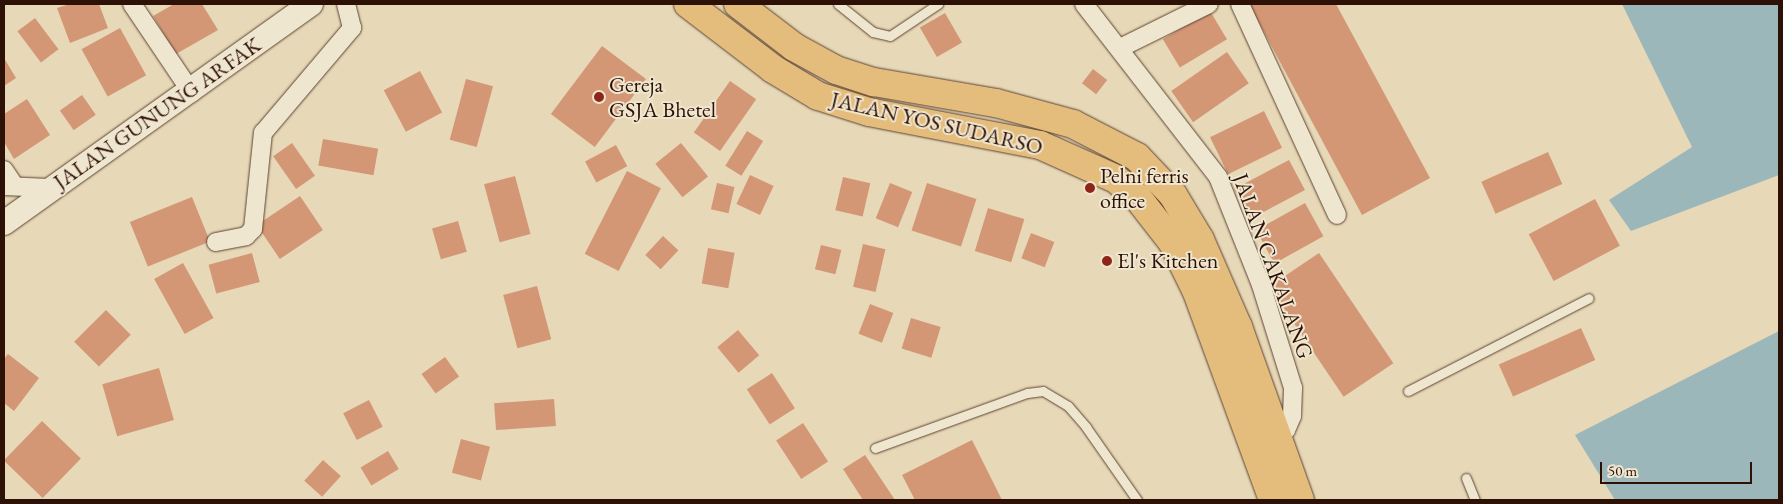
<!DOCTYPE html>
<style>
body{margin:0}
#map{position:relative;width:1783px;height:504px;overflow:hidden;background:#e7d8b7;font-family:"EB Garamond",serif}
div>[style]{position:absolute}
.water>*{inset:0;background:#9cb7ba}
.building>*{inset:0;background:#d39776;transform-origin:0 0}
.roads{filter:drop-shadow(0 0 1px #5c4332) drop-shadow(0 0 1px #5c4332)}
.lane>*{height:9px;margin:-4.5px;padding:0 4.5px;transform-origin:4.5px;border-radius:4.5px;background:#efe6d0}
.street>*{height:18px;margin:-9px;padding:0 9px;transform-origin:9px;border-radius:9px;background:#efe6d0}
.secondary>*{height:24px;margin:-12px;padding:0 12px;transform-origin:12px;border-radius:12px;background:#efe6d0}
.highway>*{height:28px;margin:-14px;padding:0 14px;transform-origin:14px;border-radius:14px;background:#e4bc7c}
.dots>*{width:14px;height:14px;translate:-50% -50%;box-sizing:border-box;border:2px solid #efe6d0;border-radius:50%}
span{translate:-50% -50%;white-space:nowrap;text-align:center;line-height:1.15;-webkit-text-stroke:4px #efe6d0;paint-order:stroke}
.poi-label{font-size:22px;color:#2e1106}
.left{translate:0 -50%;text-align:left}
.street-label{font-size:22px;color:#2e1106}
.frame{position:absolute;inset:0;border:5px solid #2e1106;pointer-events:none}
.scale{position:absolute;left:1600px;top:462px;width:152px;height:22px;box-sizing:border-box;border:2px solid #2e1106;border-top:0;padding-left:6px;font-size:15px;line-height:18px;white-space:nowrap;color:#2e1106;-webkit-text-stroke:4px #efe6d0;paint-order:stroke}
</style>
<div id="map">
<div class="water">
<div style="clip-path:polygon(1622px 4px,1779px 4px,1779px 175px,1631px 231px,1609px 200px,1692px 147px)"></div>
<div style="clip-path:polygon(1779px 331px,1779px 500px,1615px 500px,1575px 435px)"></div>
</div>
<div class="building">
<div style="clip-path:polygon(70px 4px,99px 4px,108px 28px,70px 43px,57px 8px)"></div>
<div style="clip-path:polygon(174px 4px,202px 4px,218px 30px,176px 54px,153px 16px)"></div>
<div style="clip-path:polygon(1254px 4px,1336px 4px,1430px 178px,1362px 215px,1250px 6px)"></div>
<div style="left:1210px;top:11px;width:33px;height:55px;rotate:59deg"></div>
<div style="left:945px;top:13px;width:34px;height:29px;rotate:60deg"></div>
<div style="left:35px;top:18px;width:39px;height:22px;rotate:53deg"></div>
<div style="left:120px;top:28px;width:54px;height:44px;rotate:61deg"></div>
<div style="left:602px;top:46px;width:55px;height:85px;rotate:37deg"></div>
<div style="left:1227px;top:52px;width:38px;height:68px;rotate:55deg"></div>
<div style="clip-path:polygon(4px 58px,16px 78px,4px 86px)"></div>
<div style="left:1093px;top:69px;width:18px;height:18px;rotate:38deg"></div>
<div style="left:420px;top:71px;width:47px;height:41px;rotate:62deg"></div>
<div style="left:466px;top:79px;width:28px;height:63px;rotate:15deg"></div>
<div style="left:730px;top:81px;width:32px;height:63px;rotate:35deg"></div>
<div style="left:82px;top:95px;width:24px;height:27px;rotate:55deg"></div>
<div style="clip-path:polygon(27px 99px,50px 135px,14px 159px,4px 142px,4px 114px)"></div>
<div style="left:1264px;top:111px;width:41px;height:60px;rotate:64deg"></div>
<div style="left:747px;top:131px;width:19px;height:41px;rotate:32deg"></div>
<div style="left:323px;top:139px;width:56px;height:27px;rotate:10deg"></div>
<div style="left:292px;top:143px;width:40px;height:23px;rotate:55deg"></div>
<div style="left:681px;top:143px;width:43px;height:33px;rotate:51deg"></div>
<div style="left:616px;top:145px;width:24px;height:35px;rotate:62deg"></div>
<div style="left:1548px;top:152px;width:35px;height:73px;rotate:66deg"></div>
<div style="left:1289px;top:160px;width:34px;height:62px;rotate:62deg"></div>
<div style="left:627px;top:171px;width:38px;height:93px;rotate:27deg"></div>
<div style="left:750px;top:175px;width:26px;height:32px;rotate:25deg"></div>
<div style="left:515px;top:176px;width:60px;height:32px;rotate:75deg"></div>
<div style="left:843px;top:177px;width:28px;height:34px;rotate:13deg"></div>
<div style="left:717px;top:183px;width:18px;height:27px;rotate:13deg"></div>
<div style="left:890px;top:183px;width:24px;height:38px;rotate:22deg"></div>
<div style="left:927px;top:183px;width:52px;height:50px;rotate:18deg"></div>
<div style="left:300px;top:196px;width:41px;height:52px;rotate:56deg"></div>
<div style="left:192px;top:197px;width:48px;height:67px;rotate:68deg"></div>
<div style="left:1595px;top:199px;width:53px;height:75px;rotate:62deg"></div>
<div style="left:1305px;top:203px;width:38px;height:56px;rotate:61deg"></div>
<div style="left:988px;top:208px;width:38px;height:45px;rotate:17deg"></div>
<div style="left:458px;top:221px;width:32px;height:27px;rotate:74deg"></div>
<div style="left:1031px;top:233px;width:25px;height:27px;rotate:21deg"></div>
<div style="left:663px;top:236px;width:21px;height:26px;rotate:43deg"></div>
<div style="left:863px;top:244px;width:23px;height:44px;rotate:13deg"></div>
<div style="left:821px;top:245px;width:21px;height:25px;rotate:14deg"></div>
<div style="left:708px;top:248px;width:27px;height:36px;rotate:10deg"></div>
<div style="left:252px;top:253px;width:30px;height:45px;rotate:75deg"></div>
<div style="left:1319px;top:253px;width:133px;height:60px;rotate:56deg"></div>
<div style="left:183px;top:263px;width:63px;height:33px;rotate:61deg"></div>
<div style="left:537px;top:286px;width:55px;height:35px;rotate:75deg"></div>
<div style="left:870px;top:304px;width:25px;height:32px;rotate:21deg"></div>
<div style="left:106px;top:310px;width:35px;height:45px;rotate:45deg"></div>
<div style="left:911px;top:318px;width:31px;height:32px;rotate:17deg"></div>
<div style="left:1581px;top:328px;width:35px;height:90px;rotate:66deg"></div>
<div style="left:738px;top:330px;width:33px;height:27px;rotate:50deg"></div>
<div style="clip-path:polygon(8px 354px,39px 378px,14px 411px,4px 403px,4px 359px)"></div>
<div style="left:445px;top:357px;width:24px;height:29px;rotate:54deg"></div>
<div style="left:159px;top:368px;width:54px;height:59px;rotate:74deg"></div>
<div style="left:772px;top:373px;width:42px;height:30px;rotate:57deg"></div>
<div style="left:554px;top:399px;width:27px;height:60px;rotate:86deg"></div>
<div style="left:369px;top:400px;width:30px;height:29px;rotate:63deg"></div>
<div style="left:42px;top:421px;width:54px;height:55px;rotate:44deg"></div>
<div style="left:803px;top:423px;width:46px;height:32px;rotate:57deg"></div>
<div style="left:461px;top:439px;width:30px;height:35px;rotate:15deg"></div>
<div style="clip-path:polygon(972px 440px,1002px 500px,915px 500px,902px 475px)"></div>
<div style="left:388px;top:451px;width:21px;height:32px;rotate:59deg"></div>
<div style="clip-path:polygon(865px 455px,895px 500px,863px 500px,843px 469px)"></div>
<div style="left:323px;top:460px;width:24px;height:28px;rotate:42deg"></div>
</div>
<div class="roads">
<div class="lane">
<div style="left:838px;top:4px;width:45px;rotate:38.7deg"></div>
<div style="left:873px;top:32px;width:17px;rotate:13deg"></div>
<div style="left:890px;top:36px;width:58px;rotate:-33.7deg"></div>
<div style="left:1408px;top:391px;width:203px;rotate:-27.2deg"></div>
<div style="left:875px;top:448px;width:162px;rotate:-19.9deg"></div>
<div style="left:1027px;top:393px;width:16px;rotate:-7deg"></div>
<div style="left:1043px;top:391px;width:29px;rotate:31deg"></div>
<div style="left:1068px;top:406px;width:28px;rotate:49deg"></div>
<div style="left:1086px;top:427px;width:89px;rotate:55.1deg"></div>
<div style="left:1466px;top:478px;width:24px;rotate:68deg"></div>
</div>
<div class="street">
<div style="left:132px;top:4px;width:107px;rotate:56deg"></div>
<div style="left:1084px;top:4px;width:219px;rotate:52.2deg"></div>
<div style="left:1218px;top:177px;width:116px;rotate:68.3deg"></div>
<div style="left:1261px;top:285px;width:108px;rotate:72.7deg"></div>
<div style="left:1293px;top:388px;width:28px;rotate:92deg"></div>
<div style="left:1292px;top:416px;width:15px;rotate:113deg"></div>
<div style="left:1286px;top:430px;width:18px;rotate:139deg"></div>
<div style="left:1240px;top:4px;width:232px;rotate:65.3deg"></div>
<div style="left:1120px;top:48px;width:99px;rotate:-26.3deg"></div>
<div style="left:4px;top:170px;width:18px;rotate:56deg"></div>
<div style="left:4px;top:186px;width:45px;rotate:2.5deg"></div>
<div style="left:216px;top:242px;width:31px;rotate:-11deg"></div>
<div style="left:246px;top:236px;width:10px;rotate:-45deg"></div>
<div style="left:253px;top:229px;width:97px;rotate:-84.1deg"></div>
<div style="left:263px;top:133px;width:138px;rotate:-49.7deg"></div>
<div style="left:352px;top:28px;width:25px;rotate:-104deg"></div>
</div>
<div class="secondary">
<div style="left:4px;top:223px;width:377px;rotate:-35.5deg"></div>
</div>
<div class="highway">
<div style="left:688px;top:4px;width:107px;rotate:37.4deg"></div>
<div style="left:773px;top:69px;width:52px;rotate:31deg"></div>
<div style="left:818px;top:96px;width:53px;rotate:17.4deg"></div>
<div style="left:869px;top:112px;width:174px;rotate:10.9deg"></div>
<div style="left:1040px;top:145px;width:83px;rotate:24.1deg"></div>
<div style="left:1116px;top:179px;width:29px;rotate:41deg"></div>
<div style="left:1138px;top:198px;width:57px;rotate:52.1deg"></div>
<div style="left:1173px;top:243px;width:55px;rotate:63.9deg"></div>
<div style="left:1197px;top:292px;width:221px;rotate:69.9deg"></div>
<div style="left:738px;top:4px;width:71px;rotate:37.5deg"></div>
<div style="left:794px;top:47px;width:48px;rotate:28.7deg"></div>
<div style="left:836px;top:70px;width:40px;rotate:18deg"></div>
<div style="left:874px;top:82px;width:124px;rotate:9.8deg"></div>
<div style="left:996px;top:103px;width:80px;rotate:15.3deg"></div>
<div style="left:1073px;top:124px;width:72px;rotate:27.3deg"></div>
<div style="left:1137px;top:157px;width:52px;rotate:46.5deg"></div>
<div style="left:1173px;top:195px;width:52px;rotate:59deg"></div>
<div style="left:1200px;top:240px;width:95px;rotate:66.4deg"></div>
<div style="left:1238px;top:327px;width:184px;rotate:70.3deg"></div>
</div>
</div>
<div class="dots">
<div style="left:599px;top:97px;background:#8f2418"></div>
<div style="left:1090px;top:188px;background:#8f2418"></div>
<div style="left:1107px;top:261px;background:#8f2418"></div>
</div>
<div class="poi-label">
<span class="left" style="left:609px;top:97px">Gereja<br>GSJA Bhetel</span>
<span class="left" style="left:1100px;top:188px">Pelni ferris<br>office</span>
<span class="left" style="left:1117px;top:261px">El's Kitchen</span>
</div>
<div class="street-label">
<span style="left:157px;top:113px;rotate:-35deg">JALAN GUNUNG ARFAK</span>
<span style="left:937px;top:123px;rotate:13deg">JALAN YOS SUDARSO</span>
<span style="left:1273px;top:266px;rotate:70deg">JALAN CAKALANG</span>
</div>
<div class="frame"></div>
<div class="scale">50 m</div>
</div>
